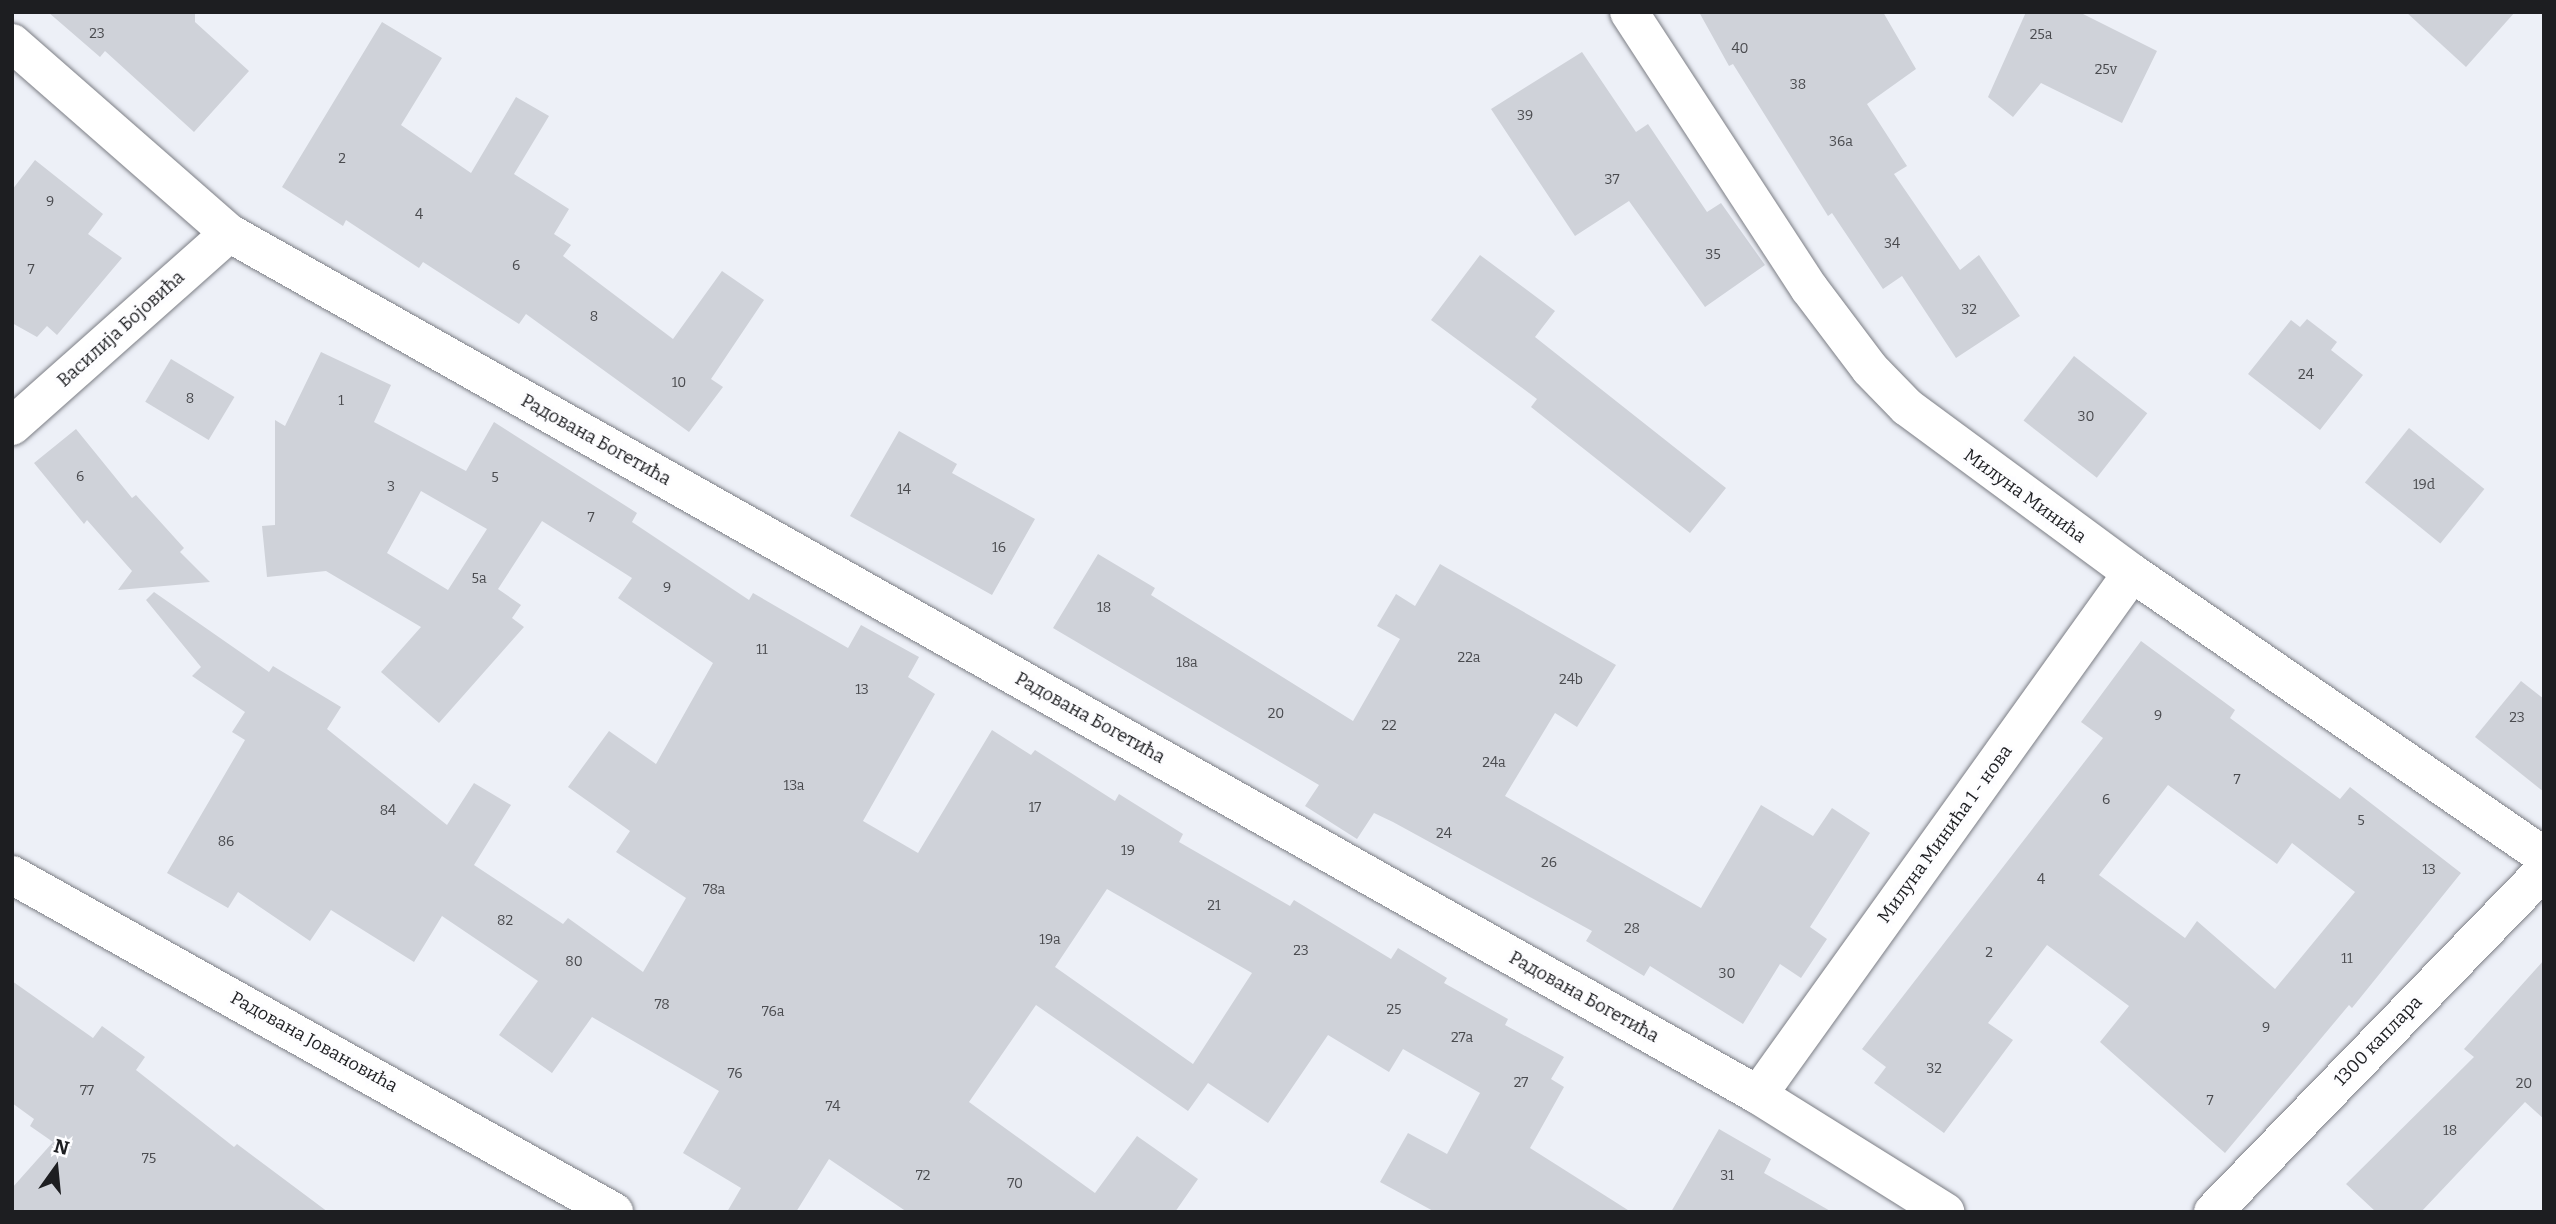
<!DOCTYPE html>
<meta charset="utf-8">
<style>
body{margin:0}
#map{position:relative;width:2556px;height:1224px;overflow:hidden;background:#edf0f7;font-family:Bitter,serif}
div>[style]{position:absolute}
.building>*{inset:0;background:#cfd2d9;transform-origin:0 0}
.roads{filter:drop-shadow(0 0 2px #7c7e85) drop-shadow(0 0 2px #7c7e85)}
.minor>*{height:38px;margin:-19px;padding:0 19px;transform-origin:19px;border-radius:19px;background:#fff}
.major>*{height:38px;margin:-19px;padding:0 19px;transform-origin:19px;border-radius:19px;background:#fff}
span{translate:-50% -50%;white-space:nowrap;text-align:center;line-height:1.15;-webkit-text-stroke:5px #fdfdff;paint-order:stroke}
.number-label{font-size:14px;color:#4a4b4f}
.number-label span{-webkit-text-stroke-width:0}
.street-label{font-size:18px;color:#1d1e21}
.frame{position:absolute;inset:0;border:14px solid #1d1e21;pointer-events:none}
.north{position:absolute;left:21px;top:1133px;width:70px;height:70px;-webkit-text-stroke:5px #fdfdff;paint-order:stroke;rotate:15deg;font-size:19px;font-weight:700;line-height:28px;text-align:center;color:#1d1e21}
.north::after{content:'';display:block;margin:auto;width:24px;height:32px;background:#1d1e21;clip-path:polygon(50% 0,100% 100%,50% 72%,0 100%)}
</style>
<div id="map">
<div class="building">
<div style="clip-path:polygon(48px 12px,195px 12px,195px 22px,249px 71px,194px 132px,105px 51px,100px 57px)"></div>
<div style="clip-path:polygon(1699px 12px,1883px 12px,1916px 69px,1867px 104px,1907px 166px,1894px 174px,1960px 270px,1979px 255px,2020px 316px,1956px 358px,1902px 276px,1883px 289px,1832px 213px,1828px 216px,1733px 64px,1729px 66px)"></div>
<div style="clip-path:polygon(2026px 12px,2079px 12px,2157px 51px,2122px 123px,2041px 83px,2013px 117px,1988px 97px)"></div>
<div style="clip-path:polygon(2406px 12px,2515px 12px,2466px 67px)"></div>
<div style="clip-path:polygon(382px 22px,442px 58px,401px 125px,471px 173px,516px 97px,549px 116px,514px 174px,569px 209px,554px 234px,571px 245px,563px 256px,673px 339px,722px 271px,764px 300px,711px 379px,723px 387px,689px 432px,526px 314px,519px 324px,423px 262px,419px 268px,346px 220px,343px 226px,282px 187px)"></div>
<div style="clip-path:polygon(1582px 52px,1636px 132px,1648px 124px,1707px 212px,1721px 203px,1765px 265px,1705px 307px,1629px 201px,1575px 236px,1491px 109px)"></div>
<div style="clip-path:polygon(35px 160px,103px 214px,88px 234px,122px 258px,57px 335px,47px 326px,37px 337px,12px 323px,12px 190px)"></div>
<div style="clip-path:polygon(1480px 255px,1555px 311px,1535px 337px,1726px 488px,1690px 533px,1531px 407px,1537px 399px,1431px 320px)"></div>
<div style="clip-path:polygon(2307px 319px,2337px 342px,2331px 350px,2363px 375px,2320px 430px,2248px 374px,2291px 320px,2300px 327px)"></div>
<div style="clip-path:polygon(evenodd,321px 352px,391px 385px,374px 422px,466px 471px,494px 422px,637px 513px,632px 522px,749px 600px,753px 593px,848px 648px,861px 625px,919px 657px,908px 677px,935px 694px,863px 821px,918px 853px,992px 730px,1031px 755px,1035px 750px,1115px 801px,1119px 794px,1183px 834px,1179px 842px,1290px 906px,1294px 900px,1391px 959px,1398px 948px,1447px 978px,1444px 983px,1508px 1019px,1505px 1025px,1564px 1057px,1551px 1079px,1564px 1087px,1530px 1148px,1631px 1212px,1435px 1212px,1380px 1182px,1408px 1133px,1447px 1154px,1480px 1093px,1403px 1049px,1389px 1072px,1328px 1035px,1268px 1123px,1208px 1083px,1188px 1111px,1036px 1005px,969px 1102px,1095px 1193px,1137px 1136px,1198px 1179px,1175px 1212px,907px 1212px,829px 1159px,796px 1212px,727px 1212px,741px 1188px,683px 1153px,719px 1091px,592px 1017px,552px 1073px,499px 1035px,538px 981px,442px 916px,414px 962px,331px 910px,310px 941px,238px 892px,228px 908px,167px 873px,245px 740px,232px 732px,245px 712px,192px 676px,201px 667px,146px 600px,154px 592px,269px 672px,273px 666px,341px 707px,327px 729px,447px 825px,474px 783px,511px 805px,474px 865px,563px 924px,568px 918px,643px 972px,686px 898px,616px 852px,630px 831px,568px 787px,609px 731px,656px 764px,713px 663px,618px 598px,632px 578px,542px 521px,498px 589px,521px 605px,512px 618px,524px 627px,439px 723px,381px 672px,421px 627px,326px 571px,267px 577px,262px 526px,275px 525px,275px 420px,285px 426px,321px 352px,421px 491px,487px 529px,448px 590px,387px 553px,421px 491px,321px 352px,1107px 889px,1252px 973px,1193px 1064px,1055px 967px,1107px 889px)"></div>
<div style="left:2074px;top:356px;width:93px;height:82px;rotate:38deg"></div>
<div style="left:171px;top:359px;width:74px;height:50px;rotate:31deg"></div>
<div style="left:2409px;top:428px;width:97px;height:70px;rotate:39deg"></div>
<div style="clip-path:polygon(76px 429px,132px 498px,136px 495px,184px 548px,180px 552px,210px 582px,118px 590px,132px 571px,87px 520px,84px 524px,34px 463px)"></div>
<div style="clip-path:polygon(899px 431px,957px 464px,952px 473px,1035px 519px,992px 595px,850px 516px)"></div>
<div style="clip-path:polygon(1098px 554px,1155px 588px,1151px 595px,1353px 721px,1400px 639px,1377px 626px,1396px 594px,1415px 606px,1440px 564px,1616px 665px,1577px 727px,1555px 713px,1505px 796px,1701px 908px,1761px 805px,1813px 836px,1832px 808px,1870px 833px,1810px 927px,1827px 939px,1801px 978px,1780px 964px,1743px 1024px,1650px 966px,1644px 976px,1586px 941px,1592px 931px,1393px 822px,1374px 813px,1357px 839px,1305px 806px,1319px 785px,1053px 628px)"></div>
<div style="clip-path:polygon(evenodd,2141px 641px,2235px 710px,2230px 718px,2340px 799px,2350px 787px,2461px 873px,2352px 1008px,2349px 1005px,2225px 1153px,2100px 1042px,2129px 1006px,2047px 945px,1988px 1023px,2013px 1040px,1944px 1133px,1874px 1083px,1886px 1067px,1862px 1049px,2103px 738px,2081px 722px,2141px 641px,2168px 785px,2277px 864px,2292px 843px,2355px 892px,2275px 989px,2197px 921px,2185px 938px,2099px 875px,2168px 785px)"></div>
<div style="clip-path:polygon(2521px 681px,2544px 699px,2544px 792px,2475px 737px)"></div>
<div style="clip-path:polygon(2544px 960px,2544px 1119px,2525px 1102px,2421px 1212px,2376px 1212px,2346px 1184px,2474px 1057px,2464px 1049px)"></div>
<div style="clip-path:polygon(12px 981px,93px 1038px,102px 1026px,145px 1057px,136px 1070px,234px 1147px,237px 1144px,328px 1212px,12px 1212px,12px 1188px,53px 1142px,30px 1126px,34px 1119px,12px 1103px)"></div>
<div style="clip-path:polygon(1719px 1129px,1771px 1159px,1764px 1173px,1832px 1212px,1671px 1212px)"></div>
</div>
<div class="roads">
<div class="minor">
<div style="left:1629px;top:12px;width:330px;rotate:56.9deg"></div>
<div style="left:1809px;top:288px;width:101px;rotate:53deg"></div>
<div style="left:1870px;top:369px;width:53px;rotate:45.8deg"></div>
<div style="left:1907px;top:407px;width:280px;rotate:36.4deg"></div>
<div style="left:2132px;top:573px;width:500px;rotate:34.5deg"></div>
<div style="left:12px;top:43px;width:288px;rotate:41.2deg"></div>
<div style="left:229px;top:233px;width:1755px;rotate:29.41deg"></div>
<div style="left:1758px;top:1095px;width:221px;rotate:32deg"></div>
<div style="left:12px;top:426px;width:290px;rotate:-41.6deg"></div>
<div style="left:1758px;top:1095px;width:642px;rotate:-54.38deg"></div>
<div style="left:2213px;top:1212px;width:475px;rotate:-45.9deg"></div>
</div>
<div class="major">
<div style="left:12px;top:875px;width:690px;rotate:29.24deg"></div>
</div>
</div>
<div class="number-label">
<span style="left:97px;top:34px">23</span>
<span style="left:2041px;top:35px">25a</span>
<span style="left:1740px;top:49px">40</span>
<span style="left:2106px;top:70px">25v</span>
<span style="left:1798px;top:85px">38</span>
<span style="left:1525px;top:116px">39</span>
<span style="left:1841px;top:142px">36a</span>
<span style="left:342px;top:159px">2</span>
<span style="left:1612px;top:180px">37</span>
<span style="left:50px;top:202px">9</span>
<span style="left:419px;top:215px">4</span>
<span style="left:1892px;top:244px">34</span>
<span style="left:1713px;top:255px">35</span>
<span style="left:516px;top:266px">6</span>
<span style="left:31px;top:270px">7</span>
<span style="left:1969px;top:310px">32</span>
<span style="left:594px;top:317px">8</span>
<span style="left:2306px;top:375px">24</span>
<span style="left:679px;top:383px">10</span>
<span style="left:190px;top:399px">8</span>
<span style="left:341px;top:401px">1</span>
<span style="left:2086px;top:417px">30</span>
<span style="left:80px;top:477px">6</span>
<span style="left:495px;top:478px">5</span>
<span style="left:2424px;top:485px">19d</span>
<span style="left:391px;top:487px">3</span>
<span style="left:904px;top:490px">14</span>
<span style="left:591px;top:518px">7</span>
<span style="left:999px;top:548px">16</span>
<span style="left:479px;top:579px">5a</span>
<span style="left:667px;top:588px">9</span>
<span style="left:1104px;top:608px">18</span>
<span style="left:762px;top:650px">11</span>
<span style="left:1469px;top:658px">22a</span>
<span style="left:1187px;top:663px">18a</span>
<span style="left:1571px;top:680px">24b</span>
<span style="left:862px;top:690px">13</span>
<span style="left:1276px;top:714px">20</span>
<span style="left:2158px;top:716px">9</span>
<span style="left:2517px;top:718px">23</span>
<span style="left:1389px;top:726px">22</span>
<span style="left:1494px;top:763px">24a</span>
<span style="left:2237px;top:780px">7</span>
<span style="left:794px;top:786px">13a</span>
<span style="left:2106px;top:800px">6</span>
<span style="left:1035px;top:808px">17</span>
<span style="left:388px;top:811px">84</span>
<span style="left:2361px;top:821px">5</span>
<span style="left:1444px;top:834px">24</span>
<span style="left:226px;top:842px">86</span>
<span style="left:1128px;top:851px">19</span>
<span style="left:1549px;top:863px">26</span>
<span style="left:2429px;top:870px">13</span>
<span style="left:2041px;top:880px">4</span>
<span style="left:714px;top:890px">78a</span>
<span style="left:1214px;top:906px">21</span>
<span style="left:505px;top:921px">82</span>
<span style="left:1632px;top:929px">28</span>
<span style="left:1050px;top:940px">19a</span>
<span style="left:1301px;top:951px">23</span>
<span style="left:1989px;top:953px">2</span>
<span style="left:2347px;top:959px">11</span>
<span style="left:574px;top:962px">80</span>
<span style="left:1727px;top:974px">30</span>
<span style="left:662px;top:1005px">78</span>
<span style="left:1394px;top:1010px">25</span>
<span style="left:773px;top:1012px">76a</span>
<span style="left:2266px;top:1028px">9</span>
<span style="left:1462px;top:1038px">27a</span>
<span style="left:1934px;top:1069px">32</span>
<span style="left:735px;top:1074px">76</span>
<span style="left:1521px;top:1083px">27</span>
<span style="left:2524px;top:1084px">20</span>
<span style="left:87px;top:1091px">77</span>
<span style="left:2210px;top:1101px">7</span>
<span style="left:833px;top:1107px">74</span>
<span style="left:2450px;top:1131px">18</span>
<span style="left:149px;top:1159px">75</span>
<span style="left:923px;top:1176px">72</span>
<span style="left:1727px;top:1176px">31</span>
<span style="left:1015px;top:1184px">70</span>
</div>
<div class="street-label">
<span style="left:121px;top:329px;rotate:-42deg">Василија Бојовића</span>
<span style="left:596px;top:440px;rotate:29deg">Радована Богетића</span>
<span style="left:2025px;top:496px;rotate:36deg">Милуна Минића</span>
<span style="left:1090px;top:718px;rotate:29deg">Радована Богетића</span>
<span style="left:1945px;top:834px;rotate:-54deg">Милуна Минића 1 - нова</span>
<span style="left:1584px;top:997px;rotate:29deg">Радована Богетића</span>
<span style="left:2378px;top:1041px;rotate:-46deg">1300 каплара</span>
<span style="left:314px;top:1042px;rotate:29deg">Радована Јовановића</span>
</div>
<div class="frame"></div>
<div class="north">N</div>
</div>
